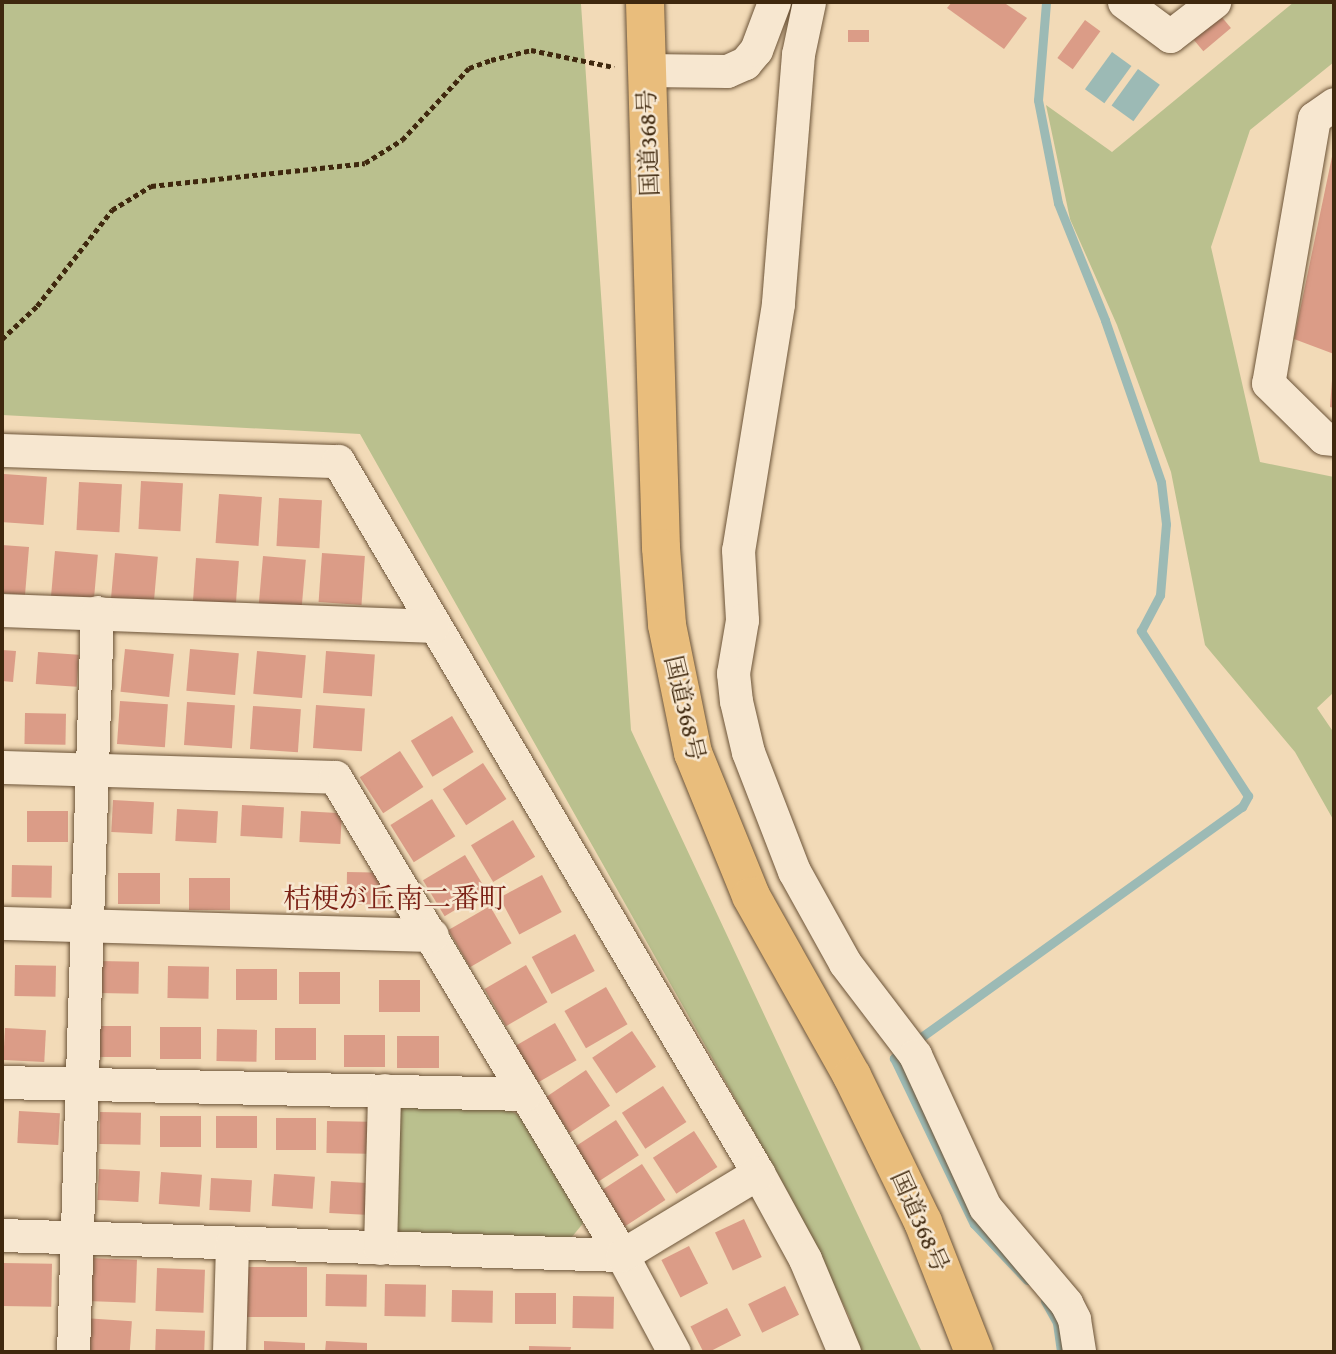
<!DOCTYPE html>
<meta charset="utf-8">
<style>
body{margin:0}
#map{position:relative;width:1336px;height:1354px;overflow:hidden;background:#f2dab7;font-family:"Gentium Book Plus","Noto Serif JP",serif}
div>[style]{position:absolute}
.green>*{inset:0;background:#bac08e}
.water>*{inset:0;background:#9cbab5;transform-origin:0 0}
.stream>*{height:9px;margin:-4.5px;padding:0 4.5px;transform-origin:4.5px;border-radius:4.5px;background:#9cbab5}
.building>*{inset:0;background:#db9c87;transform-origin:0 0}
.path>*{height:4.5px;margin-top:-2.25px;transform-origin:0;background:repeating-linear-gradient(90deg,#3f280e 0 5px,transparent 0 8.5px)}
.roads{filter:drop-shadow(0 0 2px #6c5438) drop-shadow(0 0 2px #6c5438)}
.minor>*{height:33px;margin:-16.5px;padding:0 16.5px;transform-origin:16.5px;border-radius:16.5px;background:#f7e7d0}
.highway>*{height:38px;margin:-19px;padding:0 19px;transform-origin:19px;border-radius:19px;background:#e9bd7c}
span{translate:-50% -50%;white-space:nowrap;text-align:center;line-height:1.15;-webkit-text-stroke:5px #f7e7d0;paint-order:stroke}
.street-label{font-size:24px;color:#3f280e}
.quarter-label{font-size:28px;color:#7a1f14}
.frame{position:absolute;inset:0;border:4px solid #3f280e;pointer-events:none}
</style>
<div id="map">
<div class="green">
<div style="clip-path:polygon(2px 2px,581px 4px,631px 730px,922px 1352px,860px 1352px,849px 1316px,789px 1194px,360px 434px,2px 415px)"></div>
<div style="clip-path:polygon(1294px 2px,1334px 2px,1334px 62px,1250px 130px,1211px 247px,1260px 462px,1334px 477px,1334px 692px,1317px 708px,1334px 733px,1334px 821px,1295px 752px,1205px 645px,1171px 472px,1117px 325px,1070px 219px,1046px 105px,1112px 152px)"></div>
<div style="clip-path:polygon(402px 1102px,504px 1107px,522px 1117px,585px 1221px,571px 1238px,399px 1235px,391px 1223px,393px 1114px)"></div>
</div>
<div class="water">
<div style="left:1112px;top:52px;width:24px;height:46px;rotate:36deg"></div>
<div style="left:1138px;top:69px;width:27px;height:45px;rotate:36deg"></div>
</div>
<div class="stream">
<div style="left:913px;top:1043px;width:405px;rotate:-35.7deg"></div>
<div style="left:1242px;top:807px;width:13px;rotate:-61deg"></div>
<div style="left:1248px;top:796px;width:197px;rotate:-123deg"></div>
<div style="left:1141px;top:631px;width:41px;rotate:-62.2deg"></div>
<div style="left:1160px;top:595px;width:71px;rotate:-85.2deg"></div>
<div style="left:1166px;top:524px;width:42px;rotate:-96.8deg"></div>
<div style="left:1161px;top:482px;width:171px;rotate:-109.1deg"></div>
<div style="left:1105px;top:320px;width:126px;rotate:-111.9deg"></div>
<div style="left:1058px;top:203px;width:105px;rotate:-101deg"></div>
<div style="left:1038px;top:100px;width:98px;rotate:-85.3deg"></div>
<div style="left:902px;top:1051px;width:11px;rotate:139deg"></div>
<div style="left:894px;top:1058px;width:184px;rotate:64.3deg"></div>
<div style="left:974px;top:1224px;width:77px;rotate:46.6deg"></div>
<div style="left:1045px;top:1301px;width:25px;rotate:61deg"></div>
<div style="left:1057px;top:1323px;width:29px;rotate:82deg"></div>
</div>
<div class="building">
<div style="clip-path:polygon(952px 2px,1003px 2px,1027px 18px,1004px 49px,947px 8px)"></div>
<div style="left:1220px;top:15px;width:17px;height:36px;rotate:50deg"></div>
<div style="left:1085px;top:20px;width:19px;height:47px;rotate:36deg"></div>
<div style="left:848px;top:30px;width:21px;height:12px"></div>
<div style="clip-path:polygon(1334px 147px,1334px 354px,1294px 339px)"></div>
<div style="clip-path:polygon(1332px 380px,1334px 380px,1334px 408px,1330px 407px)"></div>
<div style="left:4px;top:474px;width:43px;height:48px;rotate:4deg"></div>
<div style="left:141px;top:481px;width:42px;height:48px;rotate:3deg"></div>
<div style="left:79px;top:482px;width:43px;height:48px;rotate:3deg"></div>
<div style="left:219px;top:494px;width:43px;height:49px;rotate:4deg"></div>
<div style="left:279px;top:498px;width:43px;height:48px;rotate:3deg"></div>
<div style="clip-path:polygon(2px 545px,29px 547px,25px 595px,2px 593px)"></div>
<div style="left:55px;top:551px;width:43px;height:48px;rotate:5deg"></div>
<div style="left:115px;top:553px;width:43px;height:48px;rotate:5deg"></div>
<div style="left:322px;top:553px;width:43px;height:49px;rotate:4deg"></div>
<div style="left:263px;top:556px;width:43px;height:48px;rotate:5deg"></div>
<div style="left:196px;top:558px;width:43px;height:48px;rotate:4deg"></div>
<div style="left:125px;top:649px;width:49px;height:43px;rotate:6deg"></div>
<div style="left:190px;top:649px;width:49px;height:42px;rotate:5deg"></div>
<div style="clip-path:polygon(2px 650px,16px 651px,13px 682px,2px 681px)"></div>
<div style="left:257px;top:651px;width:49px;height:43px;rotate:5deg"></div>
<div style="left:326px;top:651px;width:49px;height:42px;rotate:4deg"></div>
<div style="left:38px;top:652px;width:41px;height:32px;rotate:4deg"></div>
<div style="left:120px;top:701px;width:48px;height:43px;rotate:4deg"></div>
<div style="left:187px;top:702px;width:48px;height:43px;rotate:4deg"></div>
<div style="left:316px;top:705px;width:49px;height:43px;rotate:4deg"></div>
<div style="left:253px;top:706px;width:48px;height:43px;rotate:4deg"></div>
<div style="left:25px;top:713px;width:41px;height:31px;rotate:1deg"></div>
<div style="left:452px;top:716px;width:42px;height:48px;rotate:59deg"></div>
<div style="left:400px;top:751px;width:43px;height:48px;rotate:57deg"></div>
<div style="left:483px;top:763px;width:43px;height:48px;rotate:57deg"></div>
<div style="left:432px;top:799px;width:44px;height:49px;rotate:58deg"></div>
<div style="left:113px;top:800px;width:41px;height:32px;rotate:3deg"></div>
<div style="left:242px;top:805px;width:42px;height:31px;rotate:3deg"></div>
<div style="left:177px;top:809px;width:41px;height:32px;rotate:3deg"></div>
<div style="left:27px;top:811px;width:41px;height:31px"></div>
<div style="left:301px;top:811px;width:41px;height:31px;rotate:3deg"></div>
<div style="left:513px;top:820px;width:43px;height:49px;rotate:59deg"></div>
<div style="left:465px;top:855px;width:42px;height:49px;rotate:59deg"></div>
<div style="left:12px;top:865px;width:40px;height:32px;rotate:1deg"></div>
<div style="left:347px;top:872px;width:41px;height:32px;rotate:1deg"></div>
<div style="left:118px;top:873px;width:42px;height:31px"></div>
<div style="left:542px;top:875px;width:42px;height:48px;rotate:62deg"></div>
<div style="left:189px;top:878px;width:41px;height:32px"></div>
<div style="left:490px;top:906px;width:43px;height:48px;rotate:60deg"></div>
<div style="left:575px;top:934px;width:42px;height:49px;rotate:62deg"></div>
<div style="left:99px;top:961px;width:40px;height:32px;rotate:1deg"></div>
<div style="left:15px;top:965px;width:41px;height:31px;rotate:1deg"></div>
<div style="left:526px;top:965px;width:43px;height:48px;rotate:60deg"></div>
<div style="left:168px;top:966px;width:41px;height:32px;rotate:1deg"></div>
<div style="left:236px;top:969px;width:41px;height:31px"></div>
<div style="left:299px;top:972px;width:41px;height:32px"></div>
<div style="left:379px;top:980px;width:41px;height:32px"></div>
<div style="left:606px;top:987px;width:43px;height:48px;rotate:60deg"></div>
<div style="left:555px;top:1023px;width:43px;height:48px;rotate:60deg"></div>
<div style="left:89px;top:1026px;width:42px;height:31px"></div>
<div style="left:160px;top:1027px;width:41px;height:32px"></div>
<div style="left:5px;top:1028px;width:41px;height:32px;rotate:3deg"></div>
<div style="left:275px;top:1028px;width:41px;height:32px"></div>
<div style="left:217px;top:1029px;width:40px;height:32px;rotate:1deg"></div>
<div style="left:632px;top:1031px;width:43px;height:48px;rotate:56deg"></div>
<div style="left:344px;top:1035px;width:41px;height:32px"></div>
<div style="left:397px;top:1036px;width:42px;height:32px"></div>
<div style="left:586px;top:1070px;width:43px;height:49px;rotate:56deg"></div>
<div style="left:663px;top:1086px;width:43px;height:49px;rotate:57deg"></div>
<div style="left:19px;top:1111px;width:41px;height:32px;rotate:3deg"></div>
<div style="left:100px;top:1112px;width:41px;height:32px;rotate:1deg"></div>
<div style="left:160px;top:1116px;width:41px;height:31px"></div>
<div style="left:216px;top:1116px;width:41px;height:32px"></div>
<div style="left:276px;top:1118px;width:40px;height:32px"></div>
<div style="left:616px;top:1120px;width:42px;height:49px;rotate:57deg"></div>
<div style="left:327px;top:1121px;width:41px;height:32px;rotate:1deg"></div>
<div style="left:694px;top:1131px;width:43px;height:49px;rotate:57deg"></div>
<div style="left:642px;top:1164px;width:43px;height:49px;rotate:57deg"></div>
<div style="left:99px;top:1169px;width:41px;height:31px;rotate:3deg"></div>
<div style="left:161px;top:1172px;width:41px;height:32px;rotate:4deg"></div>
<div style="left:274px;top:1174px;width:41px;height:32px;rotate:4deg"></div>
<div style="left:211px;top:1178px;width:41px;height:32px;rotate:3deg"></div>
<div style="left:331px;top:1181px;width:41px;height:32px;rotate:3deg"></div>
<div style="left:744px;top:1219px;width:42px;height:32px;rotate:65deg"></div>
<div style="left:689px;top:1246px;width:42px;height:31px;rotate:63deg"></div>
<div style="left:88px;top:1258px;width:49px;height:43px;rotate:2deg"></div>
<div style="left:3px;top:1263px;width:49px;height:43px;rotate:1deg"></div>
<div style="left:307px;top:1267px;width:50px;height:60px;rotate:90deg"></div>
<div style="left:157px;top:1268px;width:48px;height:43px;rotate:2deg"></div>
<div style="left:326px;top:1274px;width:41px;height:32px;rotate:1deg"></div>
<div style="left:385px;top:1284px;width:41px;height:32px;rotate:1deg"></div>
<div style="left:785px;top:1286px;width:32px;height:41px;rotate:64deg"></div>
<div style="left:452px;top:1290px;width:41px;height:32px;rotate:1deg"></div>
<div style="left:515px;top:1293px;width:41px;height:31px"></div>
<div style="left:573px;top:1296px;width:41px;height:32px;rotate:1deg"></div>
<div style="left:727px;top:1308px;width:31px;height:41px;rotate:63deg"></div>
<div style="left:84px;top:1318px;width:48px;height:34px;rotate:4deg"></div>
<div style="left:156px;top:1329px;width:49px;height:23px;rotate:2deg"></div>
<div style="clip-path:polygon(264px 1341px,305px 1343px,305px 1352px,264px 1352px)"></div>
<div style="clip-path:polygon(326px 1341px,367px 1343px,367px 1352px,325px 1352px)"></div>
<div style="clip-path:polygon(529px 1346px,571px 1347px,570px 1352px,529px 1352px)"></div>
</div>
<div class="path">
<div style="left:2px;top:339px;width:48px;rotate:-43.3deg"></div>
<div style="left:37px;top:306px;width:122px;rotate:-52deg"></div>
<div style="left:112px;top:210px;width:46px;rotate:-31.6deg"></div>
<div style="left:151px;top:186px;width:215px;rotate:-6.1deg"></div>
<div style="left:365px;top:163px;width:44px;rotate:-31.9deg"></div>
<div style="left:402px;top:140px;width:98px;rotate:-47.1deg"></div>
<div style="left:469px;top:68px;width:23px;rotate:-20deg"></div>
<div style="left:491px;top:60px;width:41px;rotate:-14deg"></div>
<div style="left:531px;top:50px;width:85px;rotate:11.6deg"></div>
</div>
<div class="roads">
<div class="minor">
<div style="left:809px;top:2px;width:53px;rotate:101.9deg"></div>
<div style="left:798px;top:54px;width:251px;rotate:94.6deg"></div>
<div style="left:778px;top:304px;width:249px;rotate:99.2deg"></div>
<div style="left:738px;top:550px;width:70px;rotate:86.7deg"></div>
<div style="left:742px;top:620px;width:54px;rotate:99.6deg"></div>
<div style="left:733px;top:673px;width:28px;rotate:84deg"></div>
<div style="left:736px;top:701px;width:52px;rotate:76.8deg"></div>
<div style="left:748px;top:752px;width:128px;rotate:68.9deg"></div>
<div style="left:794px;top:871px;width:105px;rotate:61deg"></div>
<div style="left:845px;top:963px;width:116px;rotate:52.7deg"></div>
<div style="left:915px;top:1055px;width:167px;rotate:65.3deg"></div>
<div style="left:985px;top:1207px;width:126px;rotate:49.8deg"></div>
<div style="left:1066px;top:1303px;width:18px;rotate:63deg"></div>
<div style="left:1074px;top:1319px;width:33px;rotate:81deg"></div>
<div style="left:1124px;top:2px;width:57px;rotate:36.5deg"></div>
<div style="left:1170px;top:36px;width:56px;rotate:-37.7deg"></div>
<div style="left:646px;top:70px;width:81px;rotate:0.7deg"></div>
<div style="left:727px;top:71px;width:20px;rotate:-24deg"></div>
<div style="left:745px;top:63px;width:17px;rotate:-50deg"></div>
<div style="left:756px;top:50px;width:51px;rotate:-69.4deg"></div>
<div style="left:1334px;top:104px;width:24px;rotate:145deg"></div>
<div style="left:1314px;top:118px;width:269px;rotate:99.8deg"></div>
<div style="left:1268px;top:383px;width:78px;rotate:44.5deg"></div>
<div style="left:1324px;top:438px;width:10px;rotate:6deg"></div>
<div style="left:2px;top:450px;width:336px;rotate:1.9deg"></div>
<div style="left:338px;top:461px;width:827px;rotate:59.46deg"></div>
<div style="left:758px;top:1173px;width:98px;rotate:61.3deg"></div>
<div style="left:805px;top:1259px;width:101px;rotate:67.2deg"></div>
<div style="left:2px;top:610px;width:431px;rotate:2.1deg"></div>
<div style="left:2px;top:767px;width:333px;rotate:1.7deg"></div>
<div style="left:335px;top:777px;width:558px;rotate:59.02deg"></div>
<div style="left:622px;top:1255px;width:110px;rotate:61.8deg"></div>
<div style="left:2px;top:923px;width:430px;rotate:1.6deg"></div>
<div style="left:2px;top:1082px;width:523px;rotate:1.31deg"></div>
<div style="left:2px;top:1235px;width:620px;rotate:1.85deg"></div>
<div style="left:622px;top:1255px;width:159px;rotate:-31.1deg"></div>
<div style="left:380px;top:1248px;width:158px;rotate:-88.5deg"></div>
<div style="left:73px;top:1352px;width:740px;rotate:-88.14deg"></div>
<div style="left:229px;top:1352px;width:109px;rotate:-88.4deg"></div>
</div>
<div class="highway">
<div style="left:645px;top:2px;width:546px;rotate:88.32deg"></div>
<div style="left:661px;top:548px;width:77px;rotate:85.5deg"></div>
<div style="left:667px;top:625px;width:131px;rotate:78.5deg"></div>
<div style="left:693px;top:753px;width:154px;rotate:67.9deg"></div>
<div style="left:751px;top:896px;width:206px;rotate:60.7deg"></div>
<div style="left:852px;top:1076px;width:162px;rotate:64.1deg"></div>
<div style="left:923px;top:1222px;width:140px;rotate:68.6deg"></div>
</div>
</div>
<div class="street-label">
<span style="left:648px;top:143px;rotate:-92deg">国道368号</span>
<span style="left:685px;top:708px;rotate:77deg">国道368号</span>
<span style="left:920px;top:1221px;rotate:66deg">国道368号</span>
</div>
<div class="quarter-label">
<span style="left:395px;top:898px">桔梗が丘南二番町</span>
</div>
<div class="frame"></div>
</div>
